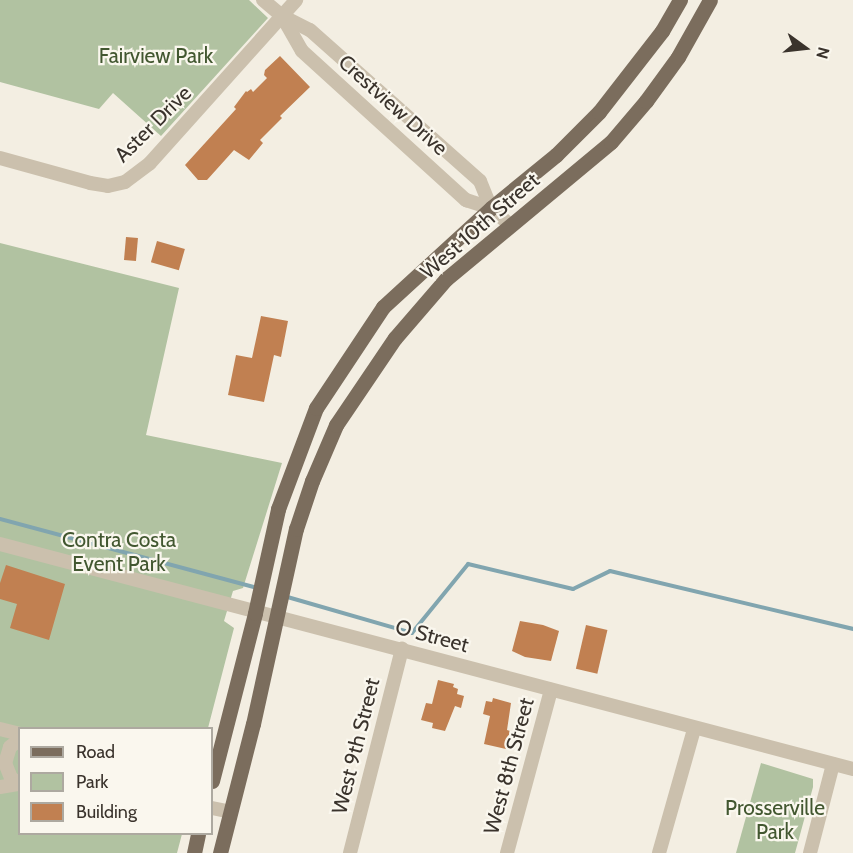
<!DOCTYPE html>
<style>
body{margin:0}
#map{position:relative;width:853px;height:853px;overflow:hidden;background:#f3eee2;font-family:Cabin,sans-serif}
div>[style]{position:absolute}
.green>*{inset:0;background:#b1c2a1}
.stream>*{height:4px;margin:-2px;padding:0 2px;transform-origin:2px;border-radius:2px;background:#81a5af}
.building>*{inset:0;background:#c18051;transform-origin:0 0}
.minor>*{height:14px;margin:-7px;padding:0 7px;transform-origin:7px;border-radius:7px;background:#cbc0ad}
.major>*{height:15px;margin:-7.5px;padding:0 7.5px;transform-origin:7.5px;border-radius:7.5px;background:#7b6d5d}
span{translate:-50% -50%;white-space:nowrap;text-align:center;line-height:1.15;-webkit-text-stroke:4.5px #faf7ee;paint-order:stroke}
.park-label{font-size:21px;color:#425730}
.street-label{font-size:21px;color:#3a332c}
.legend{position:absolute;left:18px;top:727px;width:195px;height:108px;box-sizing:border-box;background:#faf7ee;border:2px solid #ada9a0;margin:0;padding:8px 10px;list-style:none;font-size:18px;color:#3a332c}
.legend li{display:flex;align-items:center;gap:12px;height:30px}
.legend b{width:30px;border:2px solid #ada9a0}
.north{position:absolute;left:775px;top:18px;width:60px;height:60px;-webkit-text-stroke:4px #faf7ee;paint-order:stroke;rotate:105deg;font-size:16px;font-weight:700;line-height:24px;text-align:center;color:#3a332c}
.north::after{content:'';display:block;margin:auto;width:21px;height:27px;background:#3a332c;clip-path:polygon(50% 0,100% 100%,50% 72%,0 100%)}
</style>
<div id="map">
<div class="green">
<div style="clip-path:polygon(0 0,249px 0,268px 18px,161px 136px,113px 93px,99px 109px,0 82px)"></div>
<div style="clip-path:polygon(0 243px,179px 288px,146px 435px,282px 463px,243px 588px,233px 591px,224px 621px,234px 628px,208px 728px,20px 728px,20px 834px,182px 834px,177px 853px,0 853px)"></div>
<div style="clip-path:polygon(761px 763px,813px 779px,813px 787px,795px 853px,736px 853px)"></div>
</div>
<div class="stream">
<div style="left:0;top:519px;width:266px;rotate:15deg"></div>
<div style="left:284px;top:596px;width:133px;rotate:16.1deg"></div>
<div style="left:412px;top:633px;width:89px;rotate:-50.9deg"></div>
<div style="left:468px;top:564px;width:108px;rotate:13.4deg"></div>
<div style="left:573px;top:589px;width:41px;rotate:-25.9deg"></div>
<div style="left:610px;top:571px;width:250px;rotate:13.4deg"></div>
</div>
<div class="building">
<div style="clip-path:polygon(280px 56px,310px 87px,280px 116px,282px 118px,260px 140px,263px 143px,249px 160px,234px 150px,207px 180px,198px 180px,185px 165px,236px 109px,234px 107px,246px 91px,247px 92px,251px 89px,253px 92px,267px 78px,264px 75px,265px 70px)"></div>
<div style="left:126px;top:237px;width:12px;height:23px;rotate:5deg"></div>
<div style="left:157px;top:241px;width:29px;height:22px;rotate:16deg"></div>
<div style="clip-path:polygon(261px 316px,288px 321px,281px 357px,274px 355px,264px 402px,228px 395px,236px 355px,252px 358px)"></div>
<div style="clip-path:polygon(6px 565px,65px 584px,49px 640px,10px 628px,17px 604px,0 599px,0 583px)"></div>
<div style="clip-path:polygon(520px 621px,543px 625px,559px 631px,551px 661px,525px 657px,512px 651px)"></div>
<div style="left:586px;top:625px;width:22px;height:45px;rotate:13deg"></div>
<div style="clip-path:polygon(438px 680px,454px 684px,453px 687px,458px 689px,457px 694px,464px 696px,461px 708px,455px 706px,445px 731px,432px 728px,433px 723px,421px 720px,426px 703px,432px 704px)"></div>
<div style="clip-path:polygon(493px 698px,511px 703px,507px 730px,510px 731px,506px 749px,484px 744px,490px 716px,483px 714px,486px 701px,492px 702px)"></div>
</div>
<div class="minor">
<div style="left:263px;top:0;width:25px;rotate:40deg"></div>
<div style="left:282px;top:16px;width:31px;rotate:27deg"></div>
<div style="left:310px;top:30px;width:227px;rotate:41.6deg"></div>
<div style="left:480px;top:181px;width:29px;rotate:68deg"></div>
<div style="left:282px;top:16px;width:40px;rotate:60.3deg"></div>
<div style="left:302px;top:51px;width:222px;rotate:42.3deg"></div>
<div style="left:466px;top:200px;width:26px;rotate:18deg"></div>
<div style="left:491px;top:208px;width:25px;rotate:42deg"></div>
<div style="left:0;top:158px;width:93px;rotate:15.5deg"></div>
<div style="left:90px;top:183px;width:18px;rotate:9deg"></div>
<div style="left:108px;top:186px;width:17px;rotate:-13deg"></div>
<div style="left:125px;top:182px;width:31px;rotate:-37deg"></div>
<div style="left:150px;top:163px;width:219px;rotate:-48.1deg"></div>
<div style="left:0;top:544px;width:882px;rotate:14.78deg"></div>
<div style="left:0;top:729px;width:21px;rotate:14deg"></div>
<div style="left:20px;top:739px;width:13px;rotate:141deg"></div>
<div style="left:10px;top:747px;width:17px;rotate:107deg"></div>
<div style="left:5px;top:763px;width:16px;rotate:68deg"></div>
<div style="left:11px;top:778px;width:11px;rotate:34deg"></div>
<div style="left:0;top:787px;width:18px;rotate:-9deg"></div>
<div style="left:212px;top:808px;width:19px;rotate:12deg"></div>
<div style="left:350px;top:853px;width:211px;rotate:-75.7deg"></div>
<div style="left:507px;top:853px;width:169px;rotate:-74.9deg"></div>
<div style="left:659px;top:853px;width:129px;rotate:-74.2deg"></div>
<div style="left:810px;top:853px;width:92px;rotate:-75.5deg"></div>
</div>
<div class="major">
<div style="left:212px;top:781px;width:173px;rotate:-75.6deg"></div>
<div style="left:255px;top:613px;width:107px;rotate:-77.5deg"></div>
<div style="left:278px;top:509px;width:108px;rotate:-69.4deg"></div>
<div style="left:316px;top:408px;width:121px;rotate:-56.4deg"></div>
<div style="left:383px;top:307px;width:147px;rotate:-42.5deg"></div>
<div style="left:491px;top:208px;width:84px;rotate:-39.2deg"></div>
<div style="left:556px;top:155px;width:61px;rotate:-45deg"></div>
<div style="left:599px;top:112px;width:103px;rotate:-52.1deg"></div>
<div style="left:662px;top:31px;width:36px;rotate:-60deg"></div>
<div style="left:194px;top:853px;width:19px;rotate:-78deg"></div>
<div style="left:220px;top:853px;width:133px;rotate:-75.7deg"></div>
<div style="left:253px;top:724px;width:200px;rotate:-77.6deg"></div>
<div style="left:296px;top:529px;width:51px;rotate:-71.6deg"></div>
<div style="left:312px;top:481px;width:61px;rotate:-66.8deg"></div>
<div style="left:336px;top:425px;width:105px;rotate:-55.9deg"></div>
<div style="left:395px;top:338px;width:78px;rotate:-49.2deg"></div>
<div style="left:446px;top:279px;width:214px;rotate:-39.7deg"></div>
<div style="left:611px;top:142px;width:54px;rotate:-49.5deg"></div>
<div style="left:646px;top:101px;width:54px;rotate:-54deg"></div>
<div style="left:678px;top:57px;width:65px;rotate:-60.7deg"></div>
</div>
<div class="park-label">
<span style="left:156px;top:56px">Fairview Park</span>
<span style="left:119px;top:552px">Contra Costa<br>Event Park</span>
<span style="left:775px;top:820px">Prosserville<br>Park</span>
</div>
<div class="street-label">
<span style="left:393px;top:105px;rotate:42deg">Crestview Drive</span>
<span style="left:153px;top:124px;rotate:-45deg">Aster Drive</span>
<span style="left:480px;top:226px;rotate:-41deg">West 10th Street</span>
<span style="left:432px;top:636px;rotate:15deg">O Street</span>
<span style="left:356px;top:746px;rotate:-76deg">West 9th Street</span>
<span style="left:509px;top:766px;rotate:-75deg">West 8th Street</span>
</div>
<ul class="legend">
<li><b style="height:8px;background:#7b6d5d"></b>Road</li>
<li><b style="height:16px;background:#b1c2a1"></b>Park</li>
<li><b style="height:16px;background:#c18051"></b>Building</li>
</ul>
<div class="north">N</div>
</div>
